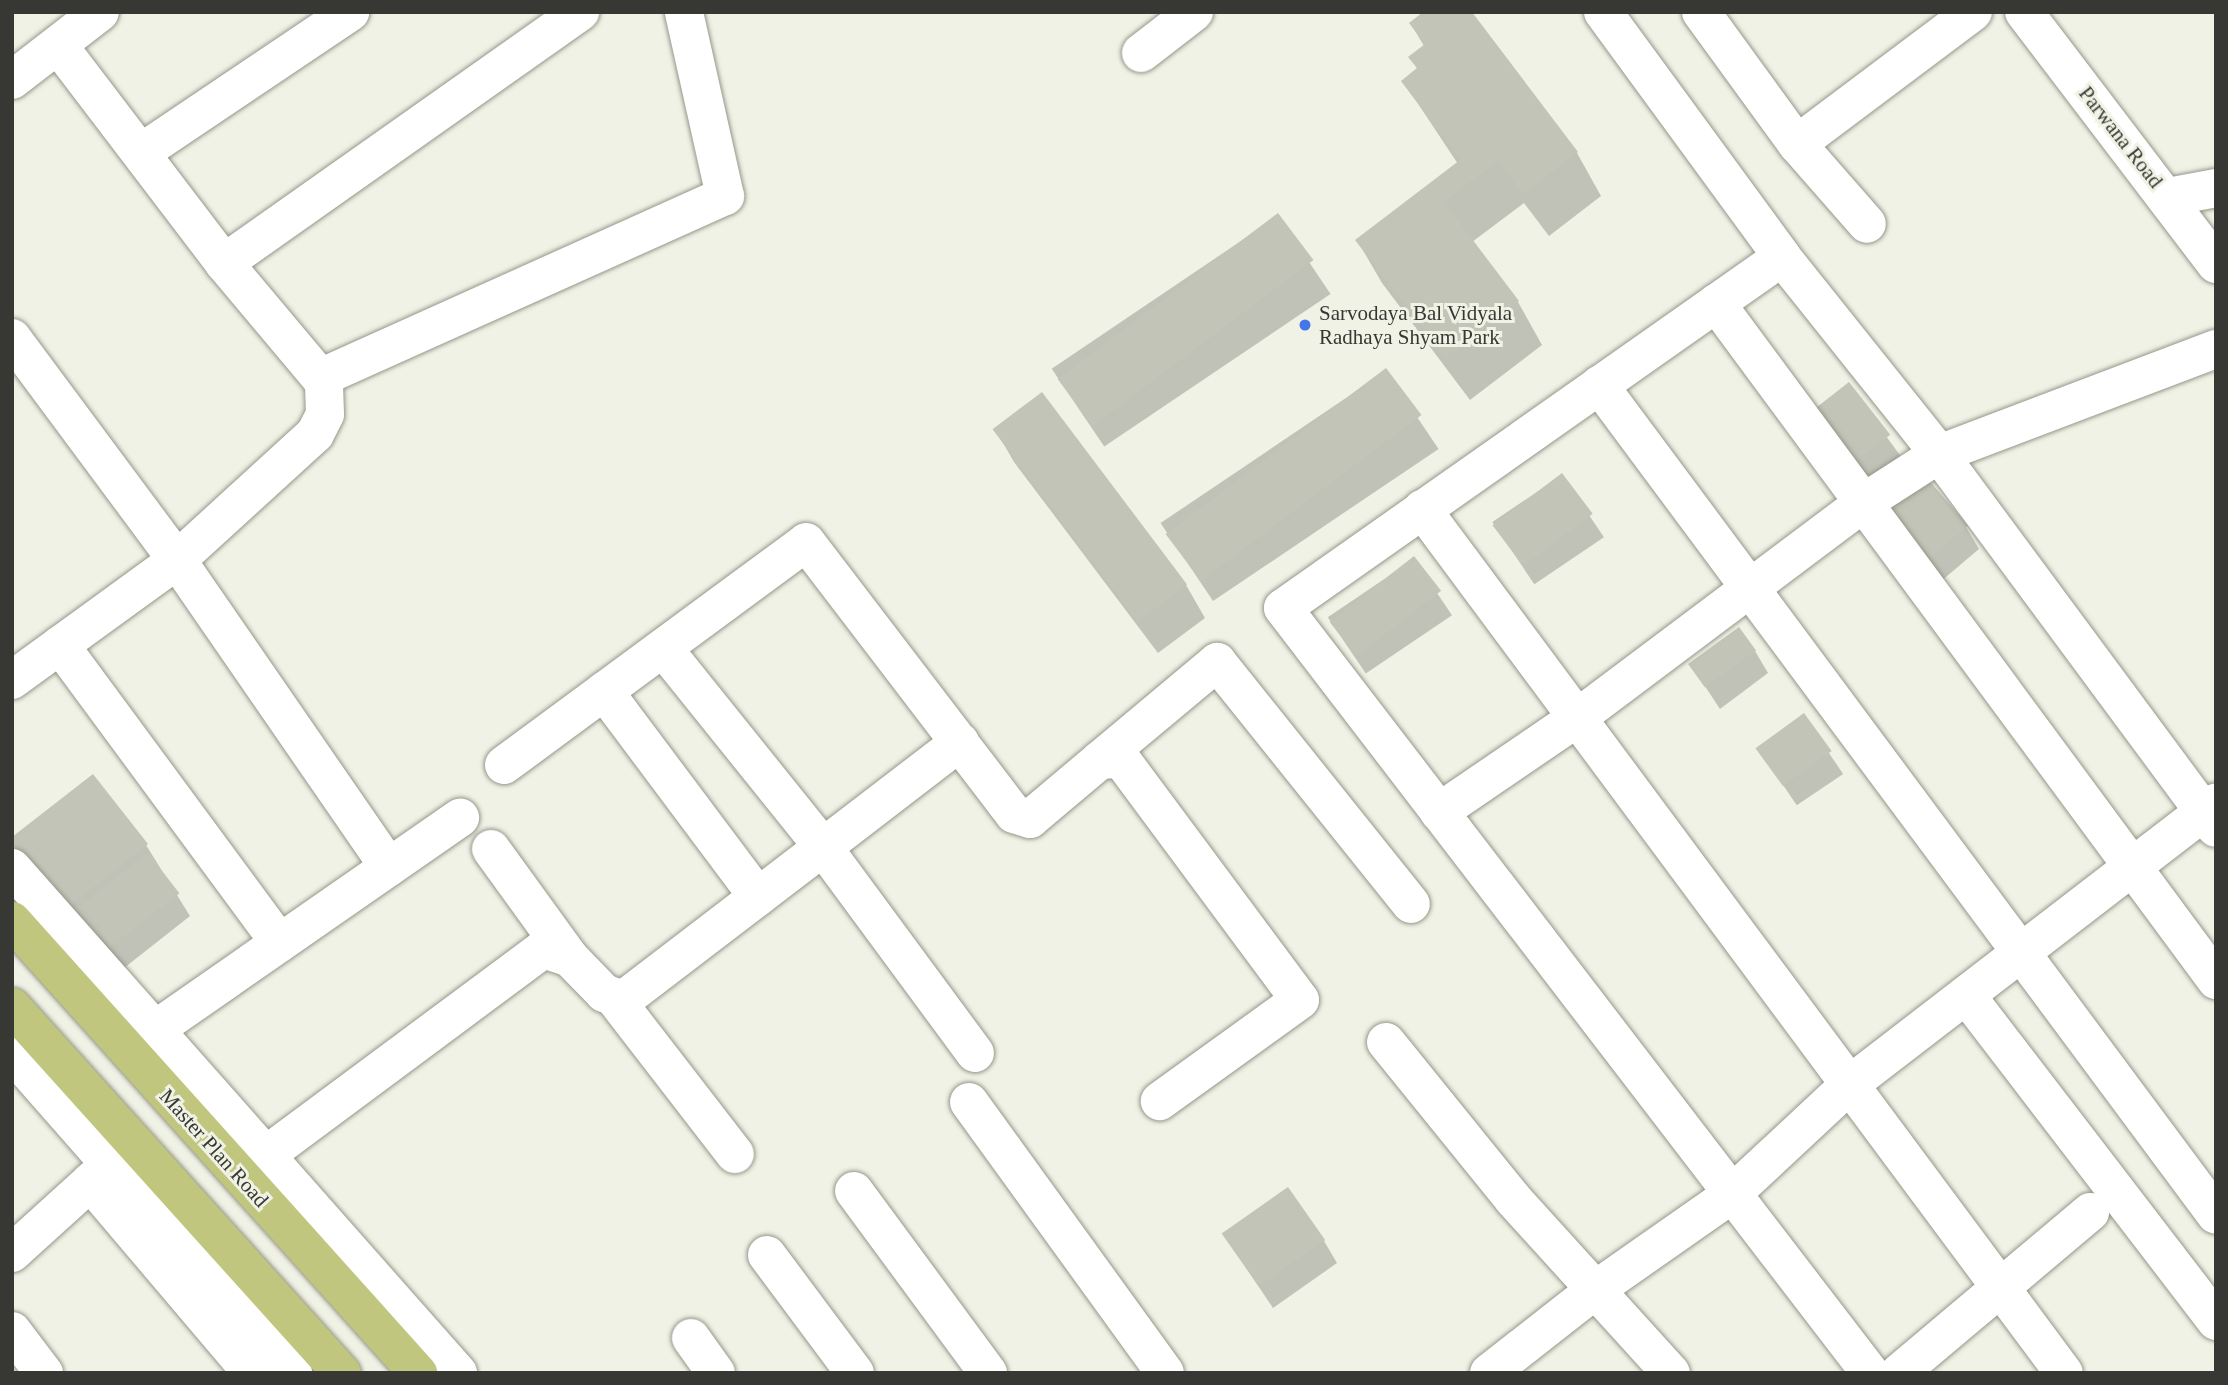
<!DOCTYPE html>
<style>
body{margin:0}
#map{position:relative;width:2228px;height:1385px;overflow:hidden;background:#f0f2e5;font-family:"Times New Roman",serif}
div>[style]{position:absolute}
.shadow>*{inset:0;background:#0003;transform-origin:0 0}
.building>*{inset:0;background:#c2c4b7;transform-origin:0 0}
.roads{filter:drop-shadow(0 0 2px #95978a) drop-shadow(0 0 2px #95978a)}
.minor>*{height:38px;margin:-19px;padding:0 19px;transform-origin:19px;border-radius:19px;background:#fff}
.major>*{height:38px;margin:-19px;padding:0 19px;transform-origin:19px;border-radius:19px;background:#c0c67d}
.dots>*{width:19px;height:19px;translate:-50% -50%;box-sizing:border-box;border:4px solid #f0f2e5;border-radius:50%}
span{translate:-50% -50%;white-space:nowrap;text-align:center;line-height:1.15;-webkit-text-stroke:6px #f0f2e5;paint-order:stroke}
.street-label{font-size:21px;color:#373833}
.poi-label{font-size:21px;color:#373833}
.left{translate:0 -50%;text-align:left}
.frame{position:absolute;inset:0;border:14px solid #373833;pointer-events:none}
</style>
<div id="map">
<div class="shadow">
<div style="clip-path:polygon(1470px 12px,1577px 153px,1601px 196px,1549px 236px,1524px 203px,1472px 242px,1518px 302px,1542px 345px,1470px 400px,1382px 283px,1357px 240px,1458px 164px,1403px 81px,1418px 70px,1410px 57px,1424px 46px,1411px 24px)"></div>
<div style="left:1278px;top:216px;width:94px;height:273px;rotate:56deg"></div>
<div style="left:1386px;top:371px;width:94px;height:272px;rotate:56deg"></div>
<div style="clip-path:polygon(1848px 384px,1902px 458px,1858px 492px)"></div>
<div style="clip-path:polygon(1041px 394px,1186px 585px,1205px 618px,1158px 653px,1014px 462px,995px 429px)"></div>
<div style="left:1562px;top:475px;width:75px;height:84px;rotate:56deg"></div>
<div style="clip-path:polygon(1966px 527px,1979px 549px,1940px 582px,1893px 528px)"></div>
<div style="left:1414px;top:559px;width:68px;height:104px;rotate:56deg"></div>
<div style="clip-path:polygon(1755px 651px,1768px 673px,1720px 709px,1691px 665px)"></div>
<div style="left:1804px;top:716px;width:70px;height:56px;rotate:56deg"></div>
<div style="clip-path:polygon(12px 842px,146px 845px,190px 916px,119px 972px,30px 873px)"></div>
<div style="clip-path:polygon(1224px 1235px,1324px 1241px,1337px 1263px,1273px 1308px)"></div>
</div>
<div class="building">
<div style="clip-path:polygon(1423px 12px,1472px 12px,1578px 152px,1523px 194px,1498px 161px,1444px 202px,1519px 301px,1445px 358px,1355px 240px,1460px 160px,1401px 81px,1417px 68px,1408px 57px,1425px 44px,1409px 23px)"></div>
<div style="left:1278px;top:213px;width:59px;height:276px;rotate:53deg"></div>
<div style="left:1386px;top:368px;width:59px;height:276px;rotate:53deg"></div>
<div style="left:1849px;top:382px;width:67px;height:58px;rotate:52deg"></div>
<div style="left:1042px;top:392px;width:241px;height:62px;rotate:53deg"></div>
<div style="left:1919px;top:469px;width:75px;height:55px;rotate:49deg"></div>
<div style="left:1562px;top:473px;width:51px;height:87px;rotate:53deg"></div>
<div style="left:1414px;top:556px;width:44px;height:107px;rotate:52deg"></div>
<div style="left:1739px;top:627px;width:29px;height:63px;rotate:54deg"></div>
<div style="left:1804px;top:713px;width:47px;height:60px;rotate:54deg"></div>
<div style="clip-path:polygon(93px 774px,148px 844px,64px 910px,12px 844px,12px 837px)"></div>
<div style="left:148px;top:853px;width:51px;height:94px;rotate:52deg"></div>
<div style="left:1288px;top:1187px;width:65px;height:81px;rotate:55deg"></div>
</div>
<div class="roads">
<div class="minor">
<div style="left:1603px;top:12px;width:303px;rotate:53.8deg"></div>
<div style="left:1782px;top:257px;width:252px;rotate:51.4deg"></div>
<div style="left:1939px;top:454px;width:465px;rotate:53.5deg"></div>
<div style="left:1701px;top:12px;width:163px;rotate:54deg"></div>
<div style="left:1797px;top:144px;width:106px;rotate:48.8deg"></div>
<div style="left:2024px;top:12px;width:317px;rotate:52.7deg"></div>
<div style="left:58px;top:45px;width:274px;rotate:52.7deg"></div>
<div style="left:224px;top:263px;width:155px;rotate:50deg"></div>
<div style="left:1141px;top:53px;width:67px;rotate:-37.7deg"></div>
<div style="left:12px;top:80px;width:111px;rotate:-37.7deg"></div>
<div style="left:1797px;top:144px;width:220px;rotate:-36.9deg"></div>
<div style="left:142px;top:152px;width:251px;rotate:-33.9deg"></div>
<div style="left:2168px;top:197px;width:49px;rotate:-10.6deg"></div>
<div style="left:1782px;top:257px;width:610px;rotate:144.88deg"></div>
<div style="left:1283px;top:608px;width:964px;rotate:52.5deg"></div>
<div style="left:224px;top:263px;width:436px;rotate:-35.2deg"></div>
<div style="left:1716px;top:303px;width:842px;rotate:53.55deg"></div>
<div style="left:12px;top:338px;width:277px;rotate:53.4deg"></div>
<div style="left:177px;top:560px;width:373px;rotate:55.4deg"></div>
<div style="left:1599px;top:385px;width:1034px;rotate:53.37deg"></div>
<div style="left:1422px;top:509px;width:1076px;rotate:53.39deg"></div>
<div style="left:60px;top:645px;width:370px;rotate:53.6deg"></div>
<div style="left:12px;top:680px;width:204px;rotate:-36deg"></div>
<div style="left:177px;top:560px;width:187px;rotate:-42.4deg"></div>
<div style="left:315px;top:434px;width:22px;rotate:-63deg"></div>
<div style="left:325px;top:414px;width:32px;rotate:-92deg"></div>
<div style="left:324px;top:382px;width:11px;rotate:-52deg"></div>
<div style="left:331px;top:373px;width:432px;rotate:-24.2deg"></div>
<div style="left:725px;top:196px;width:189px;rotate:-102.6deg"></div>
<div style="left:604px;top:691px;width:257px;rotate:53.2deg"></div>
<div style="left:960px;top:742px;width:173px;rotate:142.5deg"></div>
<div style="left:823px;top:847px;width:256px;rotate:53.6deg"></div>
<div style="left:1100px;top:760px;width:153px;rotate:-39.9deg"></div>
<div style="left:1217px;top:662px;width:310px;rotate:51.3deg"></div>
<div style="left:504px;top:765px;width:375px;rotate:-36.4deg"></div>
<div style="left:806px;top:542px;width:342px;rotate:52.6deg"></div>
<div style="left:1014px;top:814px;width:17px;rotate:17deg"></div>
<div style="left:1030px;top:819px;width:92px;rotate:-40.1deg"></div>
<div style="left:1100px;top:760px;width:21px;rotate:-3deg"></div>
<div style="left:1121px;top:759px;width:300px;rotate:53.4deg"></div>
<div style="left:1300px;top:1000px;width:173px;rotate:144.2deg"></div>
<div style="left:1439px;top:812px;width:167px;rotate:-34.3deg"></div>
<div style="left:1577px;top:718px;width:358px;rotate:-36.9deg"></div>
<div style="left:1863px;top:503px;width:90px;rotate:-32.8deg"></div>
<div style="left:1939px;top:454px;width:296px;rotate:-20.8deg"></div>
<div style="left:491px;top:849px;width:135px;rotate:54.1deg"></div>
<div style="left:12px;top:868px;width:674px;rotate:48.55deg"></div>
<div style="left:1966px;top:995px;width:411px;rotate:52.5deg"></div>
<div style="left:615px;top:999px;width:196px;rotate:52.3deg"></div>
<div style="left:153px;top:1031px;width:374px;rotate:-34.8deg"></div>
<div style="left:1386px;top:1042px;width:202px;rotate:51deg"></div>
<div style="left:1513px;top:1199px;width:235px;rotate:47.8deg"></div>
<div style="left:12px;top:1053px;width:426px;rotate:48.7deg"></div>
<div style="left:969px;top:1102px;width:334px;rotate:54.1deg"></div>
<div style="left:266px;top:1155px;width:345px;rotate:-36.6deg"></div>
<div style="left:543px;top:949px;width:28px;rotate:18deg"></div>
<div style="left:570px;top:958px;width:49px;rotate:45.8deg"></div>
<div style="left:604px;top:993px;width:20px;rotate:20deg"></div>
<div style="left:623px;top:1000px;width:252px;rotate:-37.4deg"></div>
<div style="left:823px;top:847px;width:255px;rotate:-128.8deg"></div>
<div style="left:90px;top:1182px;width:250px;rotate:49.7deg"></div>
<div style="left:854px;top:1191px;width:226px;rotate:53.6deg"></div>
<div style="left:12px;top:1253px;width:131px;rotate:-42.2deg"></div>
<div style="left:767px;top:1255px;width:147px;rotate:53.3deg"></div>
<div style="left:12px;top:1331px;width:53px;rotate:52.7deg"></div>
<div style="left:691px;top:1338px;width:43px;rotate:54.5deg"></div>
<div style="left:1489px;top:1373px;width:135px;rotate:-38.1deg"></div>
<div style="left:1595px;top:1290px;width:167px;rotate:-35deg"></div>
<div style="left:1732px;top:1194px;width:160px;rotate:-43deg"></div>
<div style="left:1849px;top:1085px;width:463px;rotate:-37.6deg"></div>
<div style="left:1899px;top:1373px;width:250px;rotate:-40.1deg"></div>
</div>
<div class="major">
<div style="left:12px;top:921px;width:608px;rotate:48.07deg"></div>
<div style="left:12px;top:1007px;width:493px;rotate:48deg"></div>
</div>
</div>
<div class="dots">
<div style="left:1305px;top:325px;background:#4576e7"></div>
</div>
<div class="street-label">
<span style="left:2121px;top:137px;rotate:52deg">Parwana Road</span>
<span style="left:214px;top:1148px;rotate:48deg">Master Plan Road</span>
</div>
<div class="poi-label">
<span class="left" style="left:1319px;top:325px">Sarvodaya Bal Vidyala<br>Radhaya Shyam Park</span>
</div>
<div class="frame"></div>
</div>
